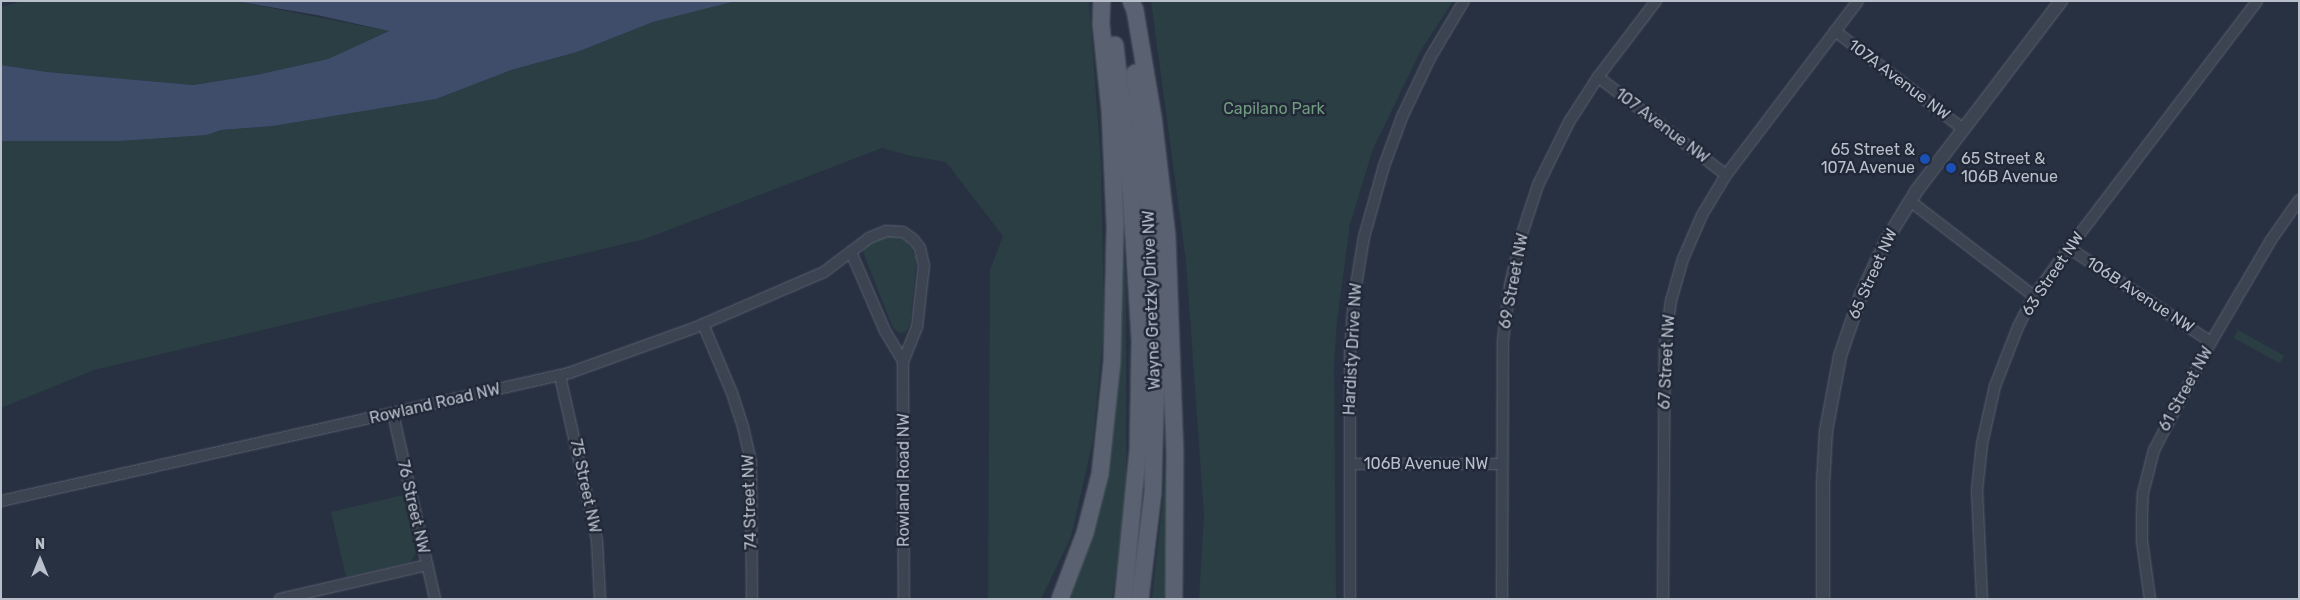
<!DOCTYPE html>
<style>
body{margin:0}
#map{position:relative;width:2300px;height:600px;overflow:hidden;background:#283142;font-family:Rubik,sans-serif}
div>[style]{position:absolute}
.green>*{inset:0;background:#2a3e43;transform-origin:0 0}
.water>*{inset:0;background:#3f4d6a}
.roads{filter:drop-shadow(0 0 1px #5a616f) drop-shadow(0 0 1px #5a616f)}
.minor>*{height:10px;margin:-5px;padding:0 5px;transform-origin:5px;border-radius:5px;background:#3c4351}
.tertiary>*{height:12px;margin:-6px;padding:0 6px;transform-origin:6px;border-radius:6px;background:#3c4351}
.primary>*{height:16px;margin:-8px;padding:0 8px;transform-origin:8px;border-radius:8px;background:#5a6271}
.dots>*{width:14px;height:14px;translate:-50% -50%;box-sizing:border-box;border:2px solid #212837;border-radius:50%}
span{translate:-50% -50%;white-space:nowrap;text-align:center;line-height:1.15;-webkit-text-stroke:5px #212837;paint-order:stroke}
.street-label{font-size:16px;color:#b9bfcb}
.park-label{font-size:16px;color:#719b7e}
.poi-label{font-size:16px;color:#b9bfcb}
.right{translate:-100% -50%;text-align:right}
.left{translate:0 -50%;text-align:left}
.frame{position:absolute;inset:0;border:2px solid #b9bfcb;pointer-events:none}
.north{position:absolute;left:15px;top:535px;width:50px;height:50px;-webkit-text-stroke:4px #212837;paint-order:stroke;rotate:0deg;font-size:14px;font-weight:700;line-height:20px;text-align:center;color:#b9bfcb}
.north::after{content:'';display:block;margin:auto;width:18px;height:22px;background:#b9bfcb;clip-path:polygon(50% 0,100% 100%,50% 72%,0 100%)}
</style>
<div id="map">
<div class="green">
<div style="clip-path:polygon(23px 1px,235px 1px,389px 31px,328px 59px,256px 75px,193px 85px,47px 72px,1px 65px,1px 7px)"></div>
<div style="clip-path:polygon(736px 1px,1089px 1px,1101px 161px,1104px 324px,1093px 440px,1071px 537px,1041px 599px,988px 599px,990px 270px,1003px 236px,946px 162px,911px 156px,882px 148px,645px 239px,94px 370px,1px 408px,1px 141px,120px 141px,207px 135px,221px 130px,273px 126px,436px 99px,511px 70px,577px 52px,653px 22px)"></div>
<div style="clip-path:polygon(1151px 1px,1453px 1px,1420px 52px,1373px 149px,1350px 224px,1337px 321px,1334px 365px,1336px 599px,1199px 599px,1204px 514px,1186px 261px)"></div>
<div style="clip-path:polygon(885px 236px,895px 236px,907px 242px,917px 258px,910px 323px,909px 328px,905px 332px,899px 333px,893px 328px,863px 252px,864px 246px,873px 239px)"></div>
<div style="clip-path:polygon(1123px 248px,1126px 277px,1126px 482px,1116px 575px,1112px 599px,1069px 599px,1096px 520px,1112px 439px,1120px 359px)"></div>
<div style="left:2238px;top:330px;width:53px;height:9px;rotate:29deg"></div>
<div style="clip-path:polygon(1167px 411px,1168px 599px,1152px 599px,1164px 489px)"></div>
<div style="clip-path:polygon(403px 495px,416px 553px,411px 562px,346px 577px,331px 512px)"></div>
</div>
<div class="water">
<div style="clip-path:polygon(235px 1px,736px 1px,653px 22px,577px 52px,511px 70px,436px 99px,273px 126px,221px 130px,207px 135px,120px 141px,1px 141px,1px 65px,47px 72px,193px 85px,256px 75px,328px 59px,389px 31px,317px 15px)"></div>
</div>
<div class="roads">
<div class="minor">
<div style="left:1835px;top:31px;width:161px;rotate:37.4deg"></div>
<div style="left:1598px;top:77px;width:161px;rotate:37.4deg"></div>
<div style="left:1910px;top:201px;width:156px;rotate:37.5deg"></div>
<div style="left:2069px;top:248px;width:170px;rotate:33.5deg"></div>
<div style="left:851px;top:252px;width:86px;rotate:66.7deg"></div>
<div style="left:885px;top:331px;width:35px;rotate:59deg"></div>
<div style="left:703px;top:324px;width:75px;rotate:67.2deg"></div>
<div style="left:732px;top:393px;width:36px;rotate:72deg"></div>
<div style="left:743px;top:427px;width:36px;rotate:77deg"></div>
<div style="left:751px;top:462px;width:137px;rotate:89.6deg"></div>
<div style="left:560px;top:376px;width:168px;rotate:77.3deg"></div>
<div style="left:597px;top:540px;width:59px;rotate:87.1deg"></div>
<div style="left:393px;top:414px;width:190px;rotate:77.2deg"></div>
<div style="left:1350px;top:464px;width:152px"></div>
<div style="left:1px;top:501px;width:582px;rotate:-12.7deg"></div>
<div style="left:569px;top:373px;width:133px;rotate:-19.8deg"></div>
<div style="left:694px;top:328px;width:142px;rotate:-23.3deg"></div>
<div style="left:824px;top:272px;width:56px;rotate:-37.1deg"></div>
<div style="left:869px;top:238px;width:18px;rotate:-22deg"></div>
<div style="left:886px;top:231px;width:17px;rotate:3deg"></div>
<div style="left:903px;top:232px;width:12px;rotate:35deg"></div>
<div style="left:913px;top:239px;width:11px;rotate:52deg"></div>
<div style="left:920px;top:248px;width:17px;rotate:77deg"></div>
<div style="left:924px;top:265px;width:62px;rotate:96.4deg"></div>
<div style="left:917px;top:327px;width:37px;rotate:112deg"></div>
<div style="left:903px;top:361px;width:238px;rotate:89.8deg"></div>
<div style="left:280px;top:599px;width:151px;rotate:-13deg"></div>
<div style="left:1350px;top:599px;width:247px;rotate:-90deg"></div>
<div style="left:1350px;top:352px;width:54px;rotate:-85.8deg"></div>
<div style="left:1354px;top:298px;width:62px;rotate:-80.7deg"></div>
<div style="left:1364px;top:237px;width:74px;rotate:-74.3deg"></div>
<div style="left:1384px;top:166px;width:52px;rotate:-69.8deg"></div>
<div style="left:1402px;top:117px;width:65px;rotate:-64.6deg"></div>
<div style="left:1430px;top:58px;width:66px;rotate:-59.2deg"></div>
<div style="left:1502px;top:599px;width:259px;rotate:-89.8deg"></div>
<div style="left:1503px;top:340px;width:55px;rotate:-82.7deg"></div>
<div style="left:1510px;top:285px;width:52px;rotate:-76.8deg"></div>
<div style="left:1522px;top:234px;width:52px;rotate:-71.9deg"></div>
<div style="left:1538px;top:185px;width:70px;rotate:-63.8deg"></div>
<div style="left:1569px;top:122px;width:54px;rotate:-57.2deg"></div>
<div style="left:1598px;top:77px;width:96px;rotate:-52.7deg"></div>
<div style="left:1663px;top:599px;width:255px;rotate:-89.6deg"></div>
<div style="left:1665px;top:344px;width:43px;rotate:-82.1deg"></div>
<div style="left:1671px;top:301px;width:44px;rotate:-74.1deg"></div>
<div style="left:1683px;top:259px;width:48px;rotate:-66.6deg"></div>
<div style="left:1702px;top:215px;width:47px;rotate:-59deg"></div>
<div style="left:1726px;top:175px;width:218px;rotate:-52.8deg"></div>
<div style="left:1982px;top:599px;width:109px;rotate:-92.6deg"></div>
<div style="left:1977px;top:490px;width:46px;rotate:-83.8deg"></div>
<div style="left:1982px;top:444px;width:59px;rotate:-77.4deg"></div>
<div style="left:1995px;top:386px;width:63px;rotate:-68.7deg"></div>
<div style="left:2018px;top:327px;width:35px;rotate:-63deg"></div>
<div style="left:2034px;top:296px;width:59px;rotate:-53.9deg"></div>
<div style="left:2069px;top:248px;width:310px;rotate:-52.7deg"></div>
<div style="left:2150px;top:599px;width:59px;rotate:-97.9deg"></div>
<div style="left:2142px;top:541px;width:25px;rotate:-90deg"></div>
<div style="left:2142px;top:516px;width:23px;rotate:-88deg"></div>
<div style="left:2143px;top:493px;width:44px;rotate:-75.7deg"></div>
<div style="left:2154px;top:450px;width:122px;rotate:-62.2deg"></div>
<div style="left:2211px;top:342px;width:118px;rotate:-59.5deg"></div>
<div style="left:2271px;top:240px;width:49px;rotate:-55deg"></div>
</div>
<div class="tertiary">
<div style="left:1823px;top:599px;width:115px;rotate:-90deg"></div>
<div style="left:1823px;top:484px;width:53px;rotate:-86.8deg"></div>
<div style="left:1826px;top:431px;width:76px;rotate:-79.4deg"></div>
<div style="left:1840px;top:356px;width:65px;rotate:-71deg"></div>
<div style="left:1861px;top:295px;width:62px;rotate:-65.1deg"></div>
<div style="left:1887px;top:239px;width:57px;rotate:-58.5deg"></div>
<div style="left:1917px;top:190px;width:238px;rotate:-52.7deg"></div>
</div>
<div class="primary">
<div style="left:1131px;top:1px;width:10px;rotate:66deg"></div>
<div style="left:1135px;top:10px;width:108px;rotate:80.4deg"></div>
<div style="left:1153px;top:116px;width:120px;rotate:83.3deg"></div>
<div style="left:1167px;top:235px;width:218px;rotate:87.9deg"></div>
<div style="left:1175px;top:453px;width:146px;rotate:90.4deg"></div>
<div style="left:1115px;top:45px;width:145px;rotate:83.7deg"></div>
<div style="left:1131px;top:189px;width:151px;rotate:86.6deg"></div>
<div style="left:1140px;top:340px;width:110px;rotate:91deg"></div>
<div style="left:1138px;top:450px;width:150px;rotate:95.7deg"></div>
<div style="left:1135px;top:73px;width:165px;rotate:84.1deg"></div>
<div style="left:1152px;top:237px;width:138px;rotate:88.3deg"></div>
<div style="left:1156px;top:375px;width:117px;rotate:91.5deg"></div>
<div style="left:1153px;top:492px;width:108px;rotate:96.9deg"></div>
<div style="left:1060px;top:599px;width:71px;rotate:-69.3deg"></div>
<div style="left:1085px;top:533px;width:61px;rotate:-75.7deg"></div>
<div style="left:1100px;top:474px;width:113px;rotate:-83.9deg"></div>
<div style="left:1112px;top:362px;width:137px;rotate:-88.7deg"></div>
<div style="left:1115px;top:225px;width:114px;rotate:-92.5deg"></div>
<div style="left:1110px;top:111px;width:87px;rotate:-95.9deg"></div>
<div style="left:1101px;top:24px;width:23px;rotate:-88deg"></div>
</div>
</div>
<div class="dots">
<div style="left:1925px;top:159px;background:#1a4fb4"></div>
<div style="left:1951px;top:168px;background:#1a4fb4"></div>
</div>
<div class="street-label">
<span style="left:1899px;top:80px;rotate:37deg">107A Avenue NW</span>
<span style="left:1662px;top:126px;rotate:37deg">107 Avenue NW</span>
<span style="left:1873px;top:274px;rotate:-66deg">65 Street NW</span>
<span style="left:2053px;top:274px;rotate:-56deg">63 Street NW</span>
<span style="left:1514px;top:281px;rotate:-79deg">69 Street NW</span>
<span style="left:2140px;top:295px;rotate:33deg">106B Avenue NW</span>
<span style="left:1152px;top:300px;rotate:-92deg">Wayne Gretzky Drive NW</span>
<span style="left:1353px;top:349px;rotate:-87deg">Hardisty Drive NW</span>
<span style="left:1667px;top:362px;rotate:-87deg">67 Street NW</span>
<span style="left:2186px;top:389px;rotate:-61deg">61 Street NW</span>
<span style="left:435px;top:404px;rotate:-13deg">Rowland Road NW</span>
<span style="left:1426px;top:464px">106B Avenue NW</span>
<span style="left:904px;top:480px;rotate:-90deg">Rowland Road NW</span>
<span style="left:585px;top:486px;rotate:78deg">75 Street NW</span>
<span style="left:750px;top:502px;rotate:-92deg">74 Street NW</span>
<span style="left:413px;top:507px;rotate:77deg">76 Street NW</span>
</div>
<div class="park-label">
<span style="left:1274px;top:109px">Capilano Park</span>
</div>
<div class="poi-label">
<span class="right" style="left:1915px;top:159px">65 Street &amp;<br>107A Avenue</span>
<span class="left" style="left:1961px;top:168px">65 Street &amp;<br>106B Avenue</span>
</div>
<div class="frame"></div>
<div class="north">N</div>
</div>
